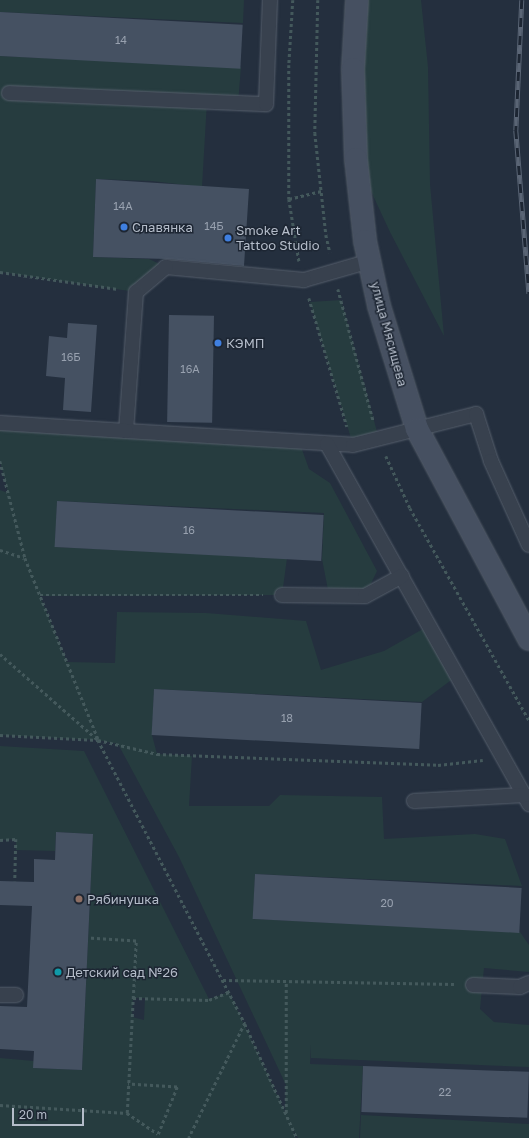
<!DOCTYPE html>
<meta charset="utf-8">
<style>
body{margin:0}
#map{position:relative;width:529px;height:1138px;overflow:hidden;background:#242f3e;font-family:"Golos Text",sans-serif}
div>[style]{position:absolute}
.green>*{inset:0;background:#263c3f}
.building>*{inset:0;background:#455162;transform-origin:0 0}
.path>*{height:2.5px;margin-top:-1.25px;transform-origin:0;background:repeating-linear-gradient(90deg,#44595c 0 3px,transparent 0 6px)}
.roads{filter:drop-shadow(0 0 1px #565f6c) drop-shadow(0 0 1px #565f6c)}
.lane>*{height:14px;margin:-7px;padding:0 7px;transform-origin:7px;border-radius:7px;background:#38414e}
.secondary>*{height:22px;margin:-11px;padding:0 11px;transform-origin:11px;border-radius:11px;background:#465061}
.rail>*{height:4.5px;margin-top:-2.25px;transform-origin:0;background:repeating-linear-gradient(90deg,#1d2633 0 9px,#5a6575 0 18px);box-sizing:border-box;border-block:1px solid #5a6575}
.dots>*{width:11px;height:11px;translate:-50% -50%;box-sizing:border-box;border:2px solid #1d2633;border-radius:50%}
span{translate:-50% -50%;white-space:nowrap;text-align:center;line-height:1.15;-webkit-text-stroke:3px #1d2633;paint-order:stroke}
.number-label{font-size:11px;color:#98a1af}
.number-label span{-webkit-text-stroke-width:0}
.poi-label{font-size:13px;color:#b4bcc9}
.left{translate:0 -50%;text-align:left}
.street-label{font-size:13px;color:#b4bcc9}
.scale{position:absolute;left:12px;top:1108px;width:72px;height:18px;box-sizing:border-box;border:2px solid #b4bcc9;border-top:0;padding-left:5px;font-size:12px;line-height:14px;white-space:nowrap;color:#b4bcc9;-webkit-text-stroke:3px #1d2633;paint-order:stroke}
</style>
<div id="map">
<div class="green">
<div style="clip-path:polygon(0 0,244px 0,243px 23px,0 12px)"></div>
<div style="clip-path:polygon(357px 0,421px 0,428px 67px,430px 184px,444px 336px,390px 232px,356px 159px)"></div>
<div style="clip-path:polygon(0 56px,241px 67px,238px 103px,207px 101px,202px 187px,152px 181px,96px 179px,93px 257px,149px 259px,166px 267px,136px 292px,0 272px)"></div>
<div style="clip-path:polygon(341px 300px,379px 439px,353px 445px,310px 302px)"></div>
<div style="clip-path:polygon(evenodd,0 423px,300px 444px,309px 469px,330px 483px,377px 571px,365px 596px,329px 595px,322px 559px,324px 513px,57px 501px,55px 547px,287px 558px,282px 595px,40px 596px,67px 662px,115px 663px,117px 612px,206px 613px,306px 621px,321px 670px,384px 651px,430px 625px,458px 675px,422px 702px,154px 689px,152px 735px,157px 754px,192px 756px,189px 806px,269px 806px,280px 795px,382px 797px,384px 839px,475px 834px,505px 839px,522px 886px,255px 874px,253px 919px,520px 932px,529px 945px,529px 972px,484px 968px,480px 1009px,494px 1022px,529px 1025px,529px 1067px,311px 1058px,311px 1044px,310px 1064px,363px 1066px,359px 1138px,298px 1138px,292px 1128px,296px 1138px,0 1138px,0 1058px,34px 1061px,34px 1068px,82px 1070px,93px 834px,56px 832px,55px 851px,16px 850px,16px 839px,0 840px,0 746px,84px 751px,209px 999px,229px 992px,285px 1112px,286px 1085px,179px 857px,118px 744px,98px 740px,0 735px,0 490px,8px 493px,0 461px,0 423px,133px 998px,145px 998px,144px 1020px,132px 1017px,133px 998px)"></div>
<div style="clip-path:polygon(361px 1115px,529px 1124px,529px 1138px,360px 1138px)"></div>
</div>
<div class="building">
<div style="left:0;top:12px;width:243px;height:44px;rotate:3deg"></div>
<div style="clip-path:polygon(96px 179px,249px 189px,244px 266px,167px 259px,93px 257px)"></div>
<div style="left:169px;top:315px;width:45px;height:107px;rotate:1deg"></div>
<div style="clip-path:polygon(68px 323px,97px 325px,91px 412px,63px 410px,65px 378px,46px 376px,49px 336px,67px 338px)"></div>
<div style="left:57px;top:501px;width:267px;height:46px;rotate:3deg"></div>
<div style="left:154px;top:689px;width:268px;height:46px;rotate:3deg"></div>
<div style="clip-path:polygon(56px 832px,93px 834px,82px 1070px,33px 1068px,34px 1051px,0 1049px,0 1006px,27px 1007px,32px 906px,0 905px,0 881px,34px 882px,34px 859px,55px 860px)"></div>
<div style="left:255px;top:874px;width:267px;height:45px;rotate:3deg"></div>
<div style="left:363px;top:1066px;width:166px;height:46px;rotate:2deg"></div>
</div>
<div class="path">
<div style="left:293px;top:0;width:65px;rotate:93.5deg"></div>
<div style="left:289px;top:65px;width:134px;rotate:90deg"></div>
<div style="left:289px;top:199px;width:63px;rotate:80.8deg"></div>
<div style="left:318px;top:0;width:133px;rotate:91.3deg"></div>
<div style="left:315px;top:133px;width:103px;rotate:83.8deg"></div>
<div style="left:326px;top:235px;width:18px;rotate:77deg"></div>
<div style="left:289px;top:199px;width:33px;rotate:-14deg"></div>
<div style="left:0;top:272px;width:119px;rotate:8.2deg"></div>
<div style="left:338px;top:289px;width:136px;rotate:75deg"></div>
<div style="left:309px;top:298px;width:134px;rotate:73.5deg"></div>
<div style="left:386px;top:456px;width:57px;rotate:65.2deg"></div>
<div style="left:410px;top:508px;width:243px;rotate:60.7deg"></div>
<div style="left:0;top:461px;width:100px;rotate:75.5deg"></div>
<div style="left:25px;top:558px;width:195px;rotate:68deg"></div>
<div style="left:0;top:550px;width:25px;rotate:18deg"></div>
<div style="left:40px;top:595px;width:223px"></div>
<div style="left:0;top:654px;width:130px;rotate:41.3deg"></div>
<div style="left:98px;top:740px;width:61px;rotate:13.3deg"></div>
<div style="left:157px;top:754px;width:281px;rotate:2.2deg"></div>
<div style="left:438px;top:765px;width:45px;rotate:-6.3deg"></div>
<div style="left:0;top:735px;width:98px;rotate:2.9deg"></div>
<div style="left:98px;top:740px;width:319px;rotate:62.6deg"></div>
<div style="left:245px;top:1023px;width:128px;rotate:116deg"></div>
<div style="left:0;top:840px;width:16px;rotate:-4deg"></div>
<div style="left:16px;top:839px;width:42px;rotate:91.4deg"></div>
<div style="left:223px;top:980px;width:231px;rotate:1deg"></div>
<div style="left:133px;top:998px;width:76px;rotate:1.5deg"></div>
<div style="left:209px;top:1000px;width:22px;rotate:-22deg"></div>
<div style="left:245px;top:1024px;width:125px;rotate:65.5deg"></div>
<div style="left:0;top:1105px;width:127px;rotate:3.6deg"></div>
<div style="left:127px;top:1113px;width:172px;rotate:-87deg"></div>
<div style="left:136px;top:941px;width:48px;rotate:-176.4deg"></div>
<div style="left:127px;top:1113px;width:37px;rotate:34deg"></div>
<div style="left:158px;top:1134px;width:51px;rotate:-68deg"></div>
<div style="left:177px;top:1087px;width:49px;rotate:-176.5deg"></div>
<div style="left:286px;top:1113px;width:132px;rotate:-90deg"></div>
</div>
<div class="roads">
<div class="lane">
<div style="left:9px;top:93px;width:257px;rotate:2.5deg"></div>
<div style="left:266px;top:104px;width:104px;rotate:-87.8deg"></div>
<div style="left:370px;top:261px;width:69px;rotate:163.9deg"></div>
<div style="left:304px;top:280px;width:139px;rotate:-174.6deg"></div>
<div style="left:166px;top:267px;width:39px;rotate:140deg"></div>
<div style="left:136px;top:292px;width:139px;rotate:94.1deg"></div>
<div style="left:126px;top:431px;width:227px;rotate:3.5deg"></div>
<div style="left:353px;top:445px;width:127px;rotate:-14.1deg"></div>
<div style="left:476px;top:414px;width:49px;rotate:72.3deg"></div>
<div style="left:491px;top:461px;width:92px;rotate:65.7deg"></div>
<div style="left:0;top:423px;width:126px;rotate:3.6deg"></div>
<div style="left:327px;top:444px;width:413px;rotate:60.7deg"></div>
<div style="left:282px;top:595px;width:83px;rotate:0.7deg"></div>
<div style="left:365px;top:596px;width:42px;rotate:-28.4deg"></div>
<div style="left:414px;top:801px;width:111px;rotate:-3.1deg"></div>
<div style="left:473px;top:985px;width:47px;rotate:2.4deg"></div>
<div style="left:520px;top:987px;width:10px;rotate:-24deg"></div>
<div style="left:0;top:995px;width:16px"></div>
</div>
<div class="secondary">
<div style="left:357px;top:0;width:69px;rotate:93.3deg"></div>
<div style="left:353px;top:69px;width:90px;rotate:88.1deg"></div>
<div style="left:356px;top:159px;width:82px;rotate:83.7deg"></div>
<div style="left:365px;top:241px;width:66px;rotate:77.8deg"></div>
<div style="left:379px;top:306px;width:129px;rotate:72.8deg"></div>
<div style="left:417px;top:429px;width:238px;rotate:61.9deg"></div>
</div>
</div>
<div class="rail">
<div style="left:522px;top:0;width:130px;rotate:92.6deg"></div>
<div style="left:516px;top:130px;width:164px;rotate:85.4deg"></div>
</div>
<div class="dots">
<div style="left:124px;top:227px;background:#3f7fe0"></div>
<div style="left:228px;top:238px;background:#3f7fe0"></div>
<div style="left:218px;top:343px;background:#3f7fe0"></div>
<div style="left:79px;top:899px;background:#8d6e63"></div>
<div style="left:58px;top:972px;background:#0f9aa8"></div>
</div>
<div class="number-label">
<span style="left:121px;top:40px">14</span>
<span style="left:123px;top:206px">14А</span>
<span style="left:214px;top:226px">14Б</span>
<span style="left:71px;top:357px">16Б</span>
<span style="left:190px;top:369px">16А</span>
<span style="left:189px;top:530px">16</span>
<span style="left:287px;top:718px">18</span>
<span style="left:387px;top:903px">20</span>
<span style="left:445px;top:1092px">22</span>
</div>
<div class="poi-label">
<span class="left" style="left:132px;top:227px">Славянка</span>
<span class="left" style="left:236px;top:238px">Smoke Art<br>Tattoo Studio</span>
<span class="left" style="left:226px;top:343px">КЭМП</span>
<span class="left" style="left:87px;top:899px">Рябинушка</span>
<span class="left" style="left:66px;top:972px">Детский сад №26</span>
</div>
<div class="street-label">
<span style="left:389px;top:334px;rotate:75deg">улица Мясищева</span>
</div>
<div class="scale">20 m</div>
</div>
